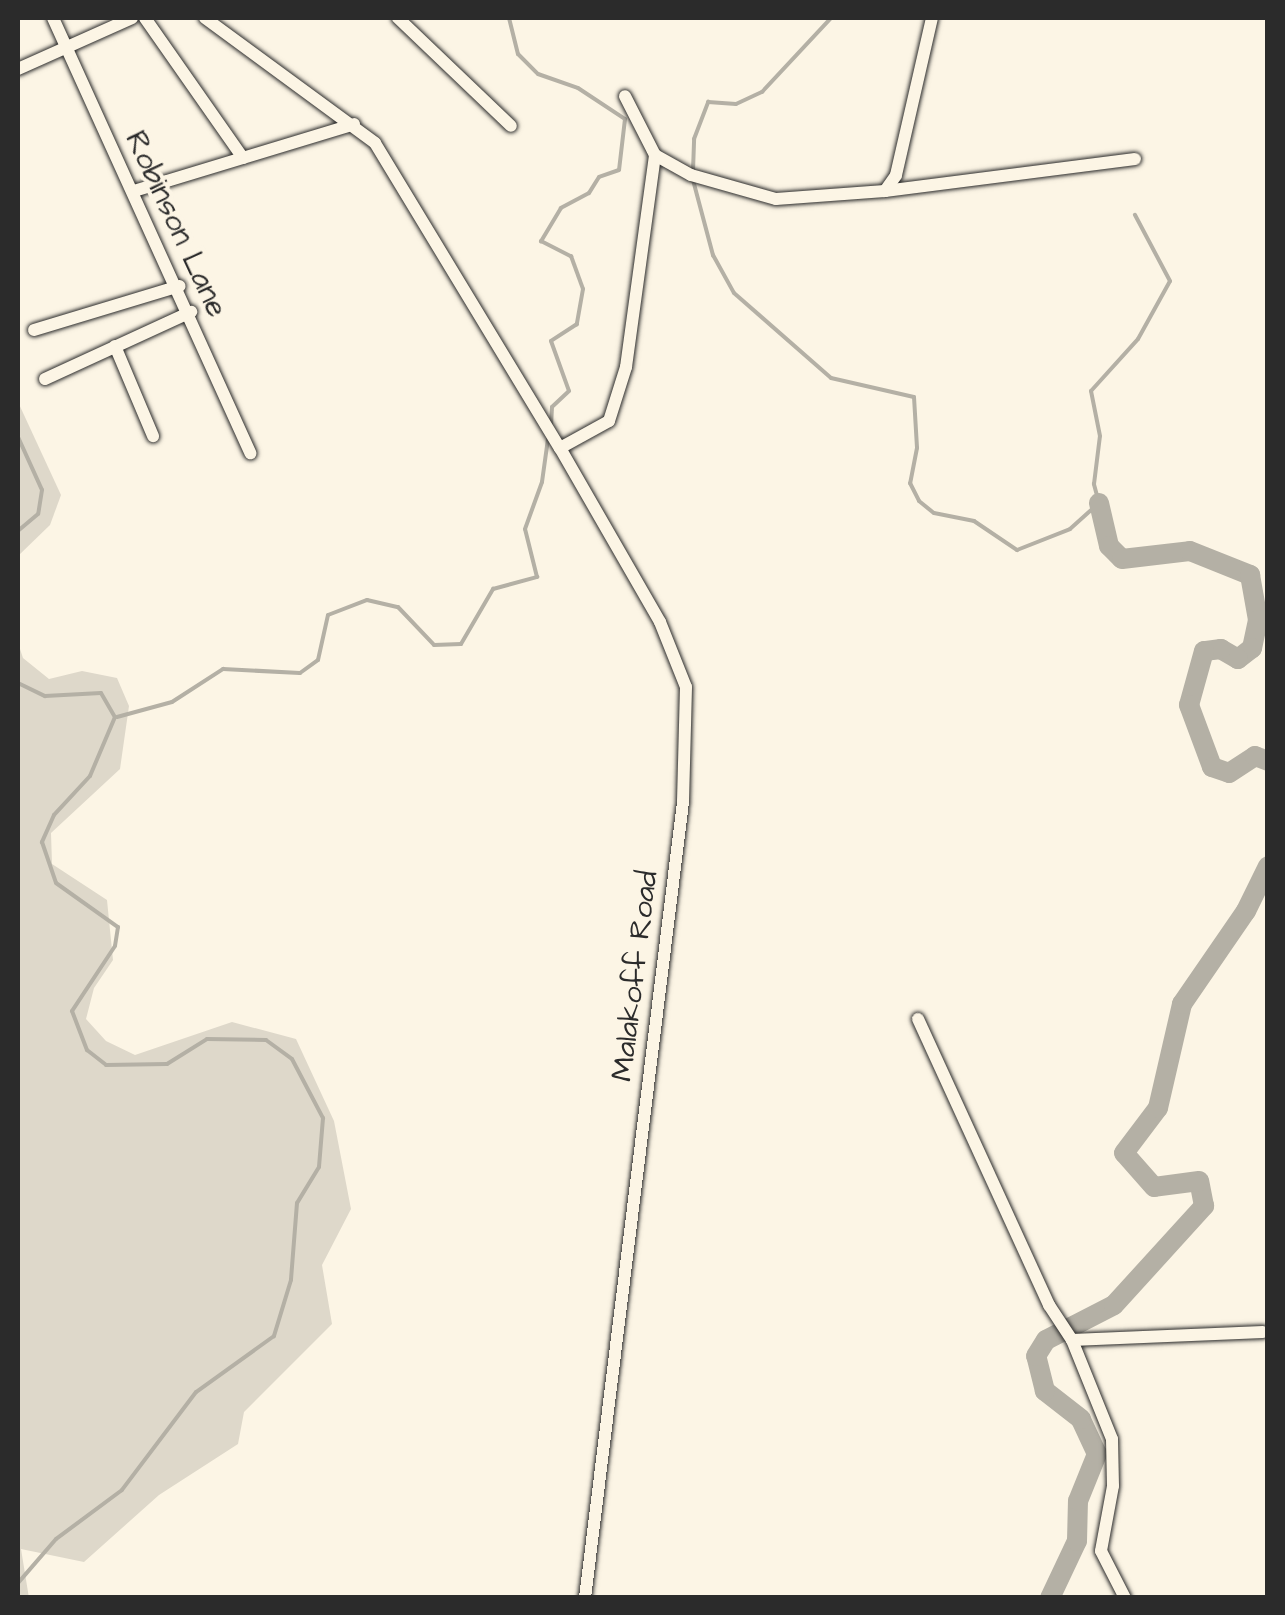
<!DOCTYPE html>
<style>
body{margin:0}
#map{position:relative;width:1285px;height:1615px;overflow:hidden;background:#fcf5e5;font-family:"Architects Daughter",sans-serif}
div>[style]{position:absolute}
.green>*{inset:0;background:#ded8ca}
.stream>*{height:4px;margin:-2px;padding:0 2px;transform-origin:2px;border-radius:2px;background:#b4b0a5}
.river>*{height:20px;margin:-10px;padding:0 10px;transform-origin:10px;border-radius:10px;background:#b4b0a5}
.roads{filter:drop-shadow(0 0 2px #2b2b2b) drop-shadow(0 0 2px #2b2b2b)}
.street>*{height:12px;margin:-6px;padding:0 6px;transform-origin:6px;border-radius:6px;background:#fcf5e5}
span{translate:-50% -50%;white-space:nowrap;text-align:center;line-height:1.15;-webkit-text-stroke:8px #fcf5e5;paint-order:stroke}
.street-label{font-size:30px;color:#2b2b2b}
.frame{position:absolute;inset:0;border:20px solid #2b2b2b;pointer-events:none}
</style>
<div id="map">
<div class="green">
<div style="clip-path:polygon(18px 402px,61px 495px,50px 525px,18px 556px)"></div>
<div style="clip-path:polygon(18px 643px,23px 658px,49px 679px,82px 671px,117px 678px,129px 706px,120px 769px,51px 833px,52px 864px,107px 900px,113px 960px,94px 988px,86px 1019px,106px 1041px,135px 1055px,232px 1022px,296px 1039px,334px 1121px,351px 1209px,322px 1265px,332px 1324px,244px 1412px,238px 1444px,159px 1495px,84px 1562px,21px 1549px,29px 1598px,18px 1597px)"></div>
</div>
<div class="stream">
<div style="left:509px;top:18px;width:37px;rotate:76deg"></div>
<div style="left:518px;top:54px;width:28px;rotate:45deg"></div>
<div style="left:538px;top:74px;width:42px;rotate:19.3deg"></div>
<div style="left:578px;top:88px;width:56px;rotate:33.4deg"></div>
<div style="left:625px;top:119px;width:51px;rotate:96.7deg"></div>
<div style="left:619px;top:170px;width:21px;rotate:161deg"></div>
<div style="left:599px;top:177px;width:19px;rotate:122deg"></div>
<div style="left:589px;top:193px;width:32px;rotate:152deg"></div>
<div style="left:561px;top:208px;width:39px;rotate:121deg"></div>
<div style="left:541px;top:241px;width:34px;rotate:27deg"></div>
<div style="left:571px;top:256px;width:35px;rotate:70deg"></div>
<div style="left:583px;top:289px;width:36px;rotate:100deg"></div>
<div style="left:577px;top:324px;width:31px;rotate:147deg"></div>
<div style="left:551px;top:341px;width:53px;rotate:70.2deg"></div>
<div style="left:569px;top:391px;width:23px;rotate:137deg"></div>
<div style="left:552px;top:407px;width:17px;rotate:93deg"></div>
<div style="left:693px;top:171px;width:32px;rotate:-88deg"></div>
<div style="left:694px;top:139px;width:40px;rotate:-69deg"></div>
<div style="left:708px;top:102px;width:28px;rotate:4deg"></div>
<div style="left:736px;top:104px;width:29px;rotate:-25deg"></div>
<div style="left:762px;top:92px;width:101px;rotate:-47deg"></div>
<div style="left:693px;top:180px;width:78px;rotate:75.1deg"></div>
<div style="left:713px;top:255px;width:43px;rotate:61.1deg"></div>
<div style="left:734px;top:293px;width:129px;rotate:41.2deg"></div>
<div style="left:831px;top:378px;width:85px;rotate:12.9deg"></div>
<div style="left:914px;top:397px;width:51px;rotate:86.6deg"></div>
<div style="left:917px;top:448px;width:36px;rotate:101deg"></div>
<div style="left:910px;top:483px;width:20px;rotate:63deg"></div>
<div style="left:919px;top:501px;width:19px;rotate:39deg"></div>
<div style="left:934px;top:513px;width:41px;rotate:11.3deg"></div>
<div style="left:974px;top:521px;width:52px;rotate:34deg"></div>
<div style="left:1017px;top:550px;width:57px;rotate:-21.6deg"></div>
<div style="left:1070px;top:529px;width:39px;rotate:-42deg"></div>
<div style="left:1099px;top:503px;width:20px;rotate:-105deg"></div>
<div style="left:1094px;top:484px;width:48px;rotate:-82.9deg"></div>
<div style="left:1100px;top:436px;width:46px;rotate:-101.3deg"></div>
<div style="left:1091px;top:391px;width:70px;rotate:-47.9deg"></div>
<div style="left:1138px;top:339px;width:66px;rotate:-61.1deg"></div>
<div style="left:1170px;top:281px;width:75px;rotate:-117.9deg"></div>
<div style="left:18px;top:437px;width:58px;rotate:65.6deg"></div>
<div style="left:42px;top:490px;width:24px;rotate:99deg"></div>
<div style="left:38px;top:514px;width:26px;rotate:140deg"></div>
<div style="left:18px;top:683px;width:30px;rotate:26deg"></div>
<div style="left:45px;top:696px;width:56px;rotate:-3.1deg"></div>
<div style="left:101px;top:693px;width:28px;rotate:60deg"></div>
<div style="left:115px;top:717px;width:64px;rotate:113deg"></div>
<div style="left:90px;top:776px;width:53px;rotate:132.7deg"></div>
<div style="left:54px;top:815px;width:30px;rotate:114deg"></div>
<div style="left:42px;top:842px;width:43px;rotate:71.1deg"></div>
<div style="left:56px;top:883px;width:76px;rotate:35.4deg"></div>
<div style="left:118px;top:927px;width:19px;rotate:99deg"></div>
<div style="left:115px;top:946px;width:78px;rotate:123.5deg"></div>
<div style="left:72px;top:1011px;width:42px;rotate:69deg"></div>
<div style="left:87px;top:1050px;width:24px;rotate:38deg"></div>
<div style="left:106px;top:1065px;width:61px;rotate:-0.9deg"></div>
<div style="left:167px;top:1064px;width:47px;rotate:-32deg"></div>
<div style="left:207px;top:1039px;width:59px;rotate:1deg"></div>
<div style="left:266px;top:1040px;width:32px;rotate:36deg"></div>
<div style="left:292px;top:1059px;width:67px;rotate:62.3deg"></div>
<div style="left:323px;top:1118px;width:49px;rotate:94.7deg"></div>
<div style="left:319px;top:1167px;width:42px;rotate:121.4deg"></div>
<div style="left:297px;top:1203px;width:77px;rotate:94.5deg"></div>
<div style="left:291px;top:1280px;width:59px;rotate:106.9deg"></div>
<div style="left:274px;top:1336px;width:96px;rotate:144.3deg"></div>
<div style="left:196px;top:1392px;width:123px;rotate:127.1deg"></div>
<div style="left:122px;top:1490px;width:82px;rotate:143.4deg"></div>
<div style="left:56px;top:1539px;width:58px;rotate:130.8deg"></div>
<div style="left:117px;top:717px;width:57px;rotate:-15.3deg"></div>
<div style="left:172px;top:702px;width:61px;rotate:-32.9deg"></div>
<div style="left:223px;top:669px;width:77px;rotate:3deg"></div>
<div style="left:300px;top:673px;width:22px;rotate:-36deg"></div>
<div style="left:318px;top:660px;width:46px;rotate:-77.5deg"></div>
<div style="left:328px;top:615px;width:42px;rotate:-21deg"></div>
<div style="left:367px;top:600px;width:32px;rotate:13deg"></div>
<div style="left:398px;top:607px;width:52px;rotate:46.5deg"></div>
<div style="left:434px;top:645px;width:27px;rotate:-2deg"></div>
<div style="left:461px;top:644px;width:64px;rotate:-59.8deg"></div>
<div style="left:493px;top:589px;width:46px;rotate:-15.3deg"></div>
<div style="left:537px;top:577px;width:49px;rotate:-104deg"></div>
<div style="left:525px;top:529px;width:50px;rotate:-70.1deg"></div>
<div style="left:542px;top:482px;width:43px;rotate:-82.1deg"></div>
<div style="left:1267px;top:867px;width:1px"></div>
</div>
<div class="river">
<div style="left:1099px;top:503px;width:44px;rotate:76.9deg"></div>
<div style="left:1109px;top:546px;width:18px;rotate:45deg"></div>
<div style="left:1122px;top:559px;width:68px;rotate:-6.7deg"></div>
<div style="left:1190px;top:551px;width:65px;rotate:21.8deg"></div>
<div style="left:1250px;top:575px;width:46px;rotate:79.9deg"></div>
<div style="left:1258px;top:620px;width:29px;rotate:102deg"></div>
<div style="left:1252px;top:648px;width:18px;rotate:142deg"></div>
<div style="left:1238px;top:659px;width:20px;rotate:-150deg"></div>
<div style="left:1221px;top:649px;width:17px;rotate:173deg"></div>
<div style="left:1204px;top:651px;width:56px;rotate:105.5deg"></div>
<div style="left:1189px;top:705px;width:66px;rotate:69.6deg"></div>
<div style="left:1212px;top:767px;width:18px;rotate:19deg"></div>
<div style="left:1229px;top:773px;width:31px;rotate:-33deg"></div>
<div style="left:1255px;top:756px;width:14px;rotate:21deg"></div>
<div style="left:1050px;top:1598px;width:63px;rotate:-64.7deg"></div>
<div style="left:1077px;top:1541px;width:40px;rotate:-88.6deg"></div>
<div style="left:1078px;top:1501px;width:51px;rotate:-68deg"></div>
<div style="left:1097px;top:1454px;width:38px;rotate:-115deg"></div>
<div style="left:1081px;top:1419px;width:46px;rotate:-142.1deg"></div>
<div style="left:1045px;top:1391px;width:36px;rotate:-104deg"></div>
<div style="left:1036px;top:1356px;width:19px;rotate:-58deg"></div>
<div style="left:1046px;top:1340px;width:76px;rotate:-27.2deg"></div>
<div style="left:1114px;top:1305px;width:134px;rotate:-47.7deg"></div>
<div style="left:1204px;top:1206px;width:25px;rotate:-101deg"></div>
<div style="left:1199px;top:1181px;width:45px;rotate:172.4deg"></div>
<div style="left:1154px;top:1187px;width:45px;rotate:-131.4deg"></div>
<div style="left:1124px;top:1153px;width:56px;rotate:-52.9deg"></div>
<div style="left:1158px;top:1108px;width:107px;rotate:-77deg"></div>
<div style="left:1182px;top:1004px;width:113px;rotate:-55.5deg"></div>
<div style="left:1246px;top:911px;width:50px;rotate:-63.9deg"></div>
</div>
<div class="roads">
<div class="street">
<div style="left:53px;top:18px;width:478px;rotate:65.6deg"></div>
<div style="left:145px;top:18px;width:171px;rotate:55deg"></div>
<div style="left:205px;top:18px;width:211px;rotate:36.3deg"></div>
<div style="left:375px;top:143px;width:357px;rotate:58.8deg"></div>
<div style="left:560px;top:448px;width:201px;rotate:60.1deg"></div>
<div style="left:660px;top:622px;width:70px;rotate:68.2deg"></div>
<div style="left:686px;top:687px;width:115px;rotate:91.5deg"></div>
<div style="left:683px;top:802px;width:802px;rotate:97.02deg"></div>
<div style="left:398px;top:18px;width:156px;rotate:43.7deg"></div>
<div style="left:18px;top:69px;width:125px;rotate:-24.1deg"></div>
<div style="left:655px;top:155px;width:41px;rotate:29.1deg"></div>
<div style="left:691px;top:175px;width:88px;rotate:15.8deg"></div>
<div style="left:776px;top:199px;width:109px;rotate:-4.2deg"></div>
<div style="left:885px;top:191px;width:19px;rotate:-55deg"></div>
<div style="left:896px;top:175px;width:161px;rotate:-77.1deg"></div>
<div style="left:134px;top:191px;width:230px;rotate:-16.9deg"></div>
<div style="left:885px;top:191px;width:252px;rotate:-7.3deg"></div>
<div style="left:34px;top:330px;width:152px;rotate:-16.8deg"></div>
<div style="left:115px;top:346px;width:98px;rotate:67.1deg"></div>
<div style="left:45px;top:379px;width:161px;rotate:-24.7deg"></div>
<div style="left:560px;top:448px;width:56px;rotate:-28.9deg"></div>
<div style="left:609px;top:421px;width:57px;rotate:-72.5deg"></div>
<div style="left:626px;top:367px;width:214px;rotate:-82.2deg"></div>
<div style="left:655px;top:155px;width:66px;rotate:-117deg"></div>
<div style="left:918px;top:1019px;width:315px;rotate:65.4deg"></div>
<div style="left:1049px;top:1305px;width:42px;rotate:56.7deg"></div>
<div style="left:1072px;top:1340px;width:191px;rotate:-2.4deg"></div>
<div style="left:1072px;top:1340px;width:107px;rotate:68deg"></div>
<div style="left:1112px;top:1439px;width:47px;rotate:88.8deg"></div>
<div style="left:1113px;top:1486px;width:66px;rotate:100.5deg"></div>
<div style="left:1101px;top:1551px;width:53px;rotate:62.9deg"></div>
</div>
</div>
<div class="street-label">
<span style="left:176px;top:224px;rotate:65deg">Robinson Lane</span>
<span style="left:635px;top:976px;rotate:-83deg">Malakoff Road</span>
</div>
<div class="frame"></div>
</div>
